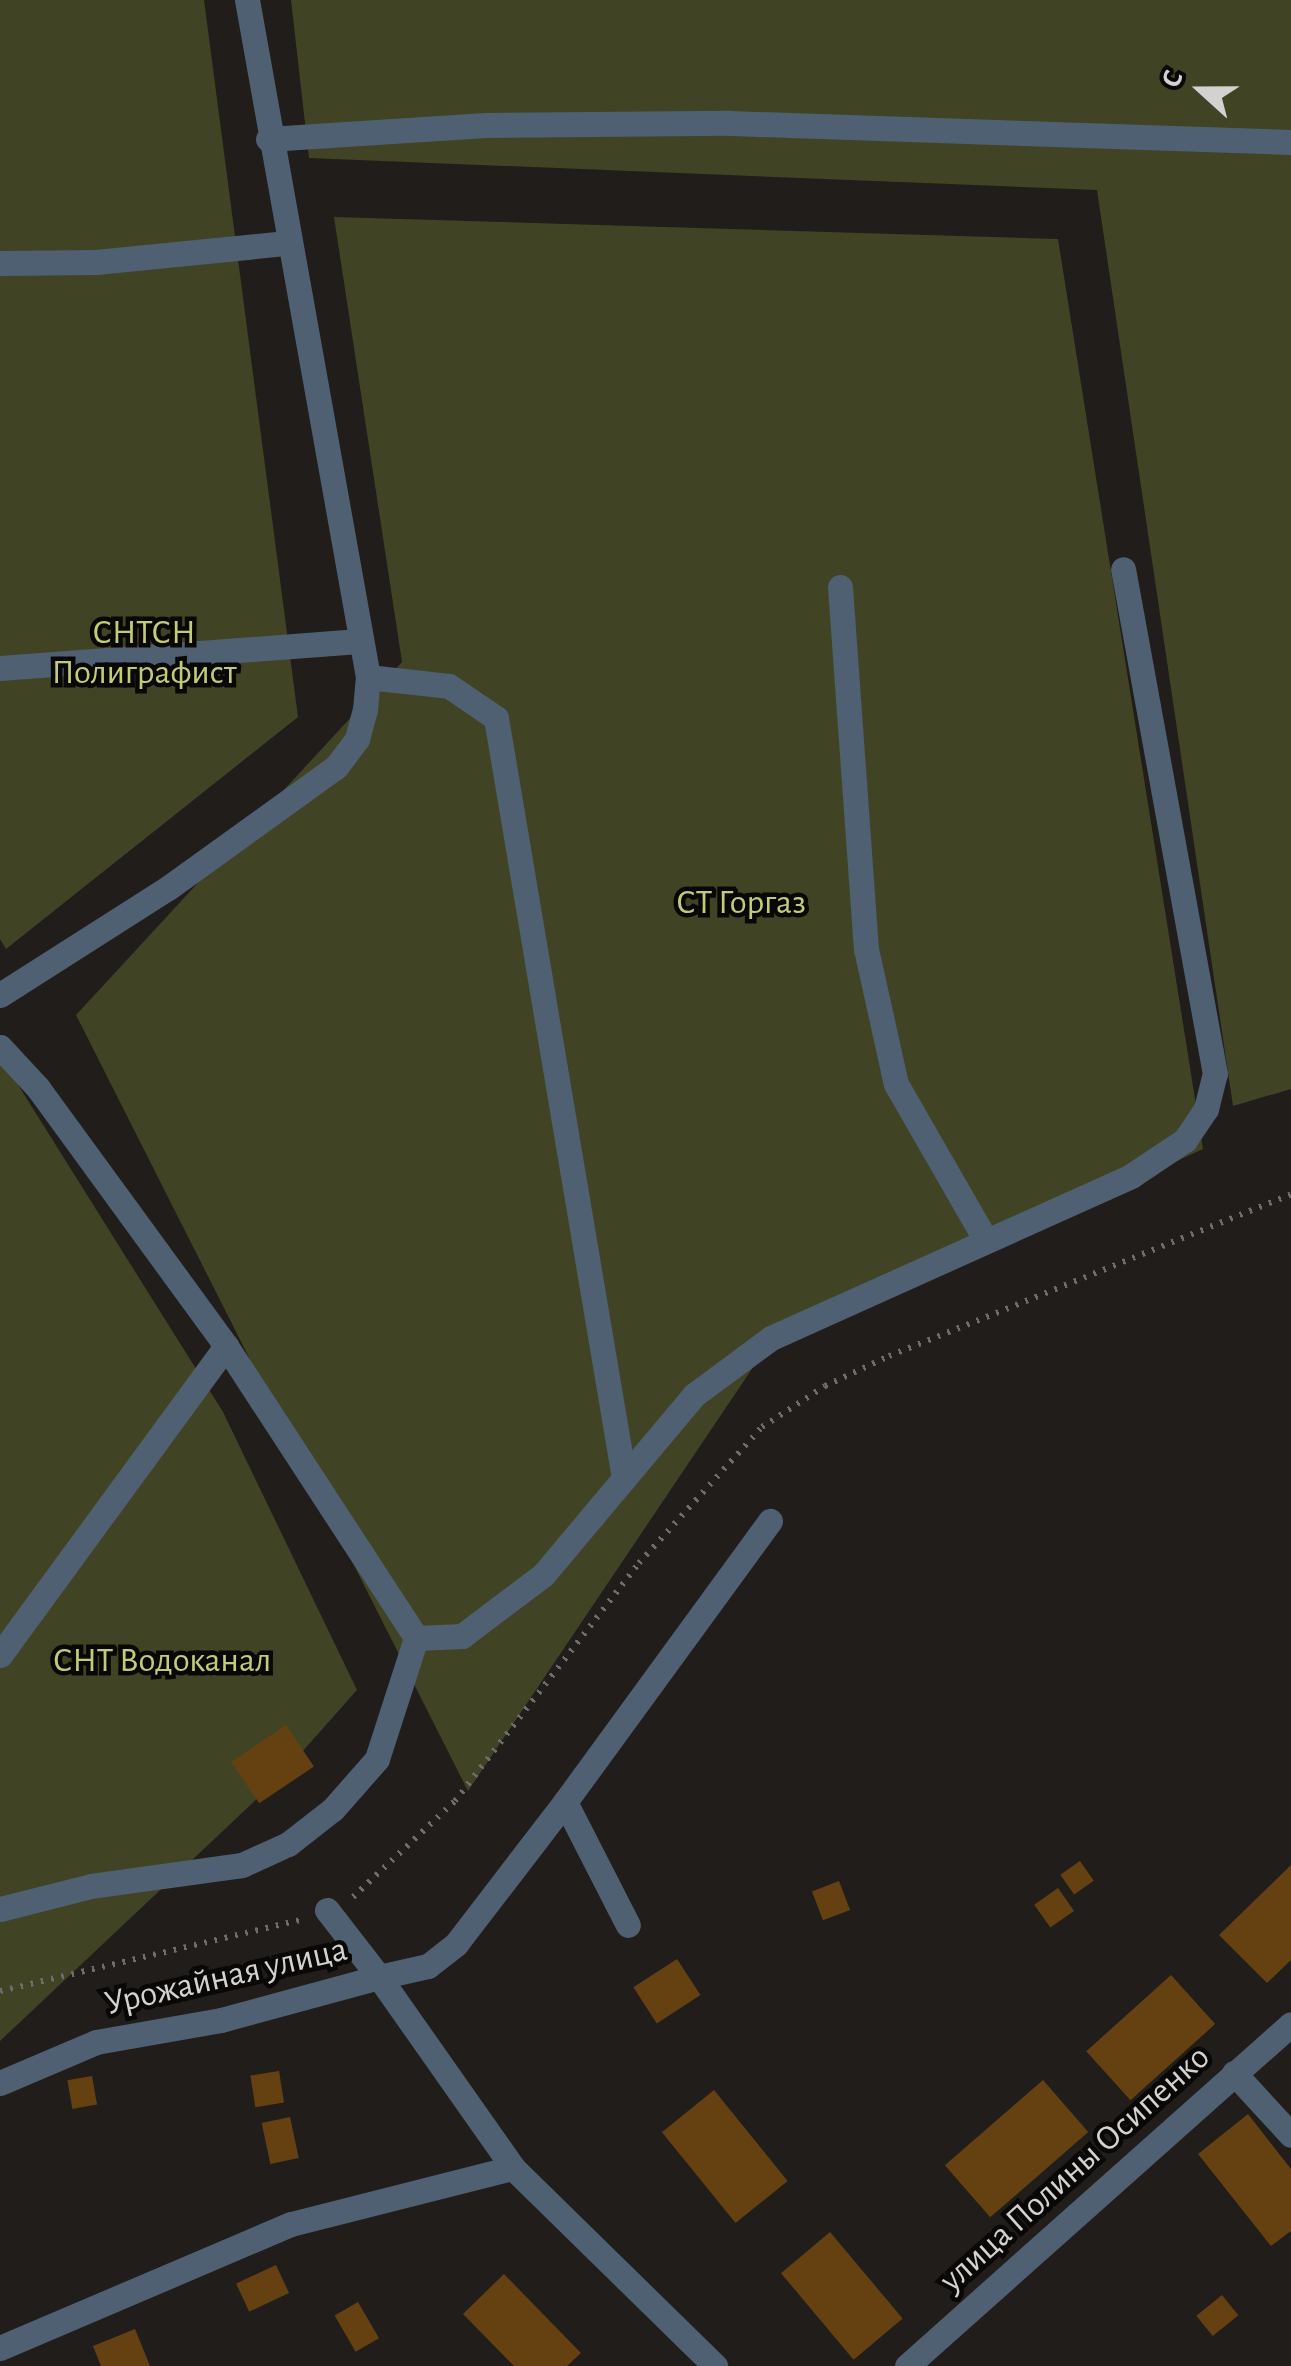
<!DOCTYPE html>
<meta charset="utf-8">
<style>
body{margin:0}
#map{position:relative;width:1291px;height:2366px;overflow:hidden;background:#201d1a;font-family:"Alegreya Sans",sans-serif}
div>[style]{position:absolute}
.green>*{inset:0;background:#404424}
.building>*{inset:0;background:#654112;transform-origin:0 0}
.path>*{height:6px;margin-top:-3px;transform-origin:0;background:repeating-linear-gradient(90deg,#6f6d6a 0 2.5px,transparent 0 10.5px)}
.minor>*{height:25px;margin:-12.5px;padding:0 12.5px;transform-origin:12.5px;border-radius:12.5px;background:#4f6072}
span{translate:-50% -50%;white-space:nowrap;text-align:center;line-height:1.15;-webkit-text-stroke:9px #090806;paint-order:stroke}
.park-label{font-size:35px;color:#c2cc78}
.street-label{font-size:35px;color:#d4d2d0}
.north{position:absolute;left:1151px;top:40px;width:100px;height:100px;-webkit-text-stroke:8px #090806;paint-order:stroke;rotate:291deg;font-size:28px;font-weight:700;line-height:40px;text-align:center;color:#d4d2d0}
.north::after{content:'';display:block;margin:auto;width:35px;height:45px;background:#d4d2d0;clip-path:polygon(50% 0,100% 100%,50% 72%,0 100%)}
</style>
<div id="map">
<div class="green">
<div style="clip-path:polygon(0 0,204px 0,298px 717px,6px 949px,0 939px)"></div>
<div style="clip-path:polygon(291px 0,1291px 0,1291px 1089px,1233px 1106px,1097px 190px,309px 158px)"></div>
<div style="clip-path:polygon(334px 217px,1058px 239px,1203px 1149px,764px 1351px,468px 1791px,76px 1015px,402px 662px)"></div>
<div style="clip-path:polygon(0 1056px,223px 1412px,357px 1690px,277px 1780px,0 2041px)"></div>
</div>
<div class="building">
<div style="left:286px;top:1725px;width:50px;height:66px;rotate:56deg"></div>
<div style="left:1080px;top:1861px;width:24px;height:24px;rotate:55deg"></div>
<div style="clip-path:polygon(1291px 1865px,1291px 1960px,1267px 1983px,1219px 1935px)"></div>
<div style="left:839px;top:1881px;width:31px;height:29px;rotate:69deg"></div>
<div style="left:1058px;top:1888px;width:28px;height:29px;rotate:55deg"></div>
<div style="left:677px;top:1959px;width:43px;height:52px;rotate:57deg"></div>
<div style="left:1171px;top:1975px;width:66px;height:114px;rotate:48deg"></div>
<div style="left:279px;top:2071px;width:32px;height:29px;rotate:81deg"></div>
<div style="left:92px;top:2076px;width:29px;height:25px;rotate:80deg"></div>
<div style="left:1043px;top:2080px;width:69px;height:130px;rotate:49deg"></div>
<div style="left:714px;top:2090px;width:117px;height:67px;rotate:51deg"></div>
<div style="clip-path:polygon(1248px 2114px,1291px 2169px,1291px 2231px,1271px 2246px,1198px 2154px)"></div>
<div style="left:290px;top:2117px;width:42px;height:29px;rotate:78deg"></div>
<div style="left:830px;top:2232px;width:113px;height:64px;rotate:50deg"></div>
<div style="left:276px;top:2265px;width:31px;height:44px;rotate:65deg"></div>
<div style="clip-path:polygon(504px 2274px,581px 2353px,567px 2366px,514px 2366px,463px 2314px)"></div>
<div style="left:1222px;top:2295px;width:26px;height:33px;rotate:51deg"></div>
<div style="left:358px;top:2302px;width:42px;height:27px;rotate:60deg"></div>
<div style="clip-path:polygon(135px 2329px,150px 2366px,101px 2366px,93px 2346px)"></div>
</div>
<div class="path">
<div style="left:353px;top:1897px;width:140px;rotate:-43.3deg"></div>
<div style="left:455px;top:1801px;width:301px;rotate:-52.3deg"></div>
<div style="left:639px;top:1563px;width:183px;rotate:-47.9deg"></div>
<div style="left:762px;top:1427px;width:75px;rotate:-33.1deg"></div>
<div style="left:825px;top:1386px;width:71px;rotate:-25.1deg"></div>
<div style="left:889px;top:1356px;width:433px;rotate:-21.9deg"></div>
<div style="left:0;top:1991px;width:308px;rotate:-13.3deg"></div>
</div>
<div class="minor">
<div style="left:268px;top:139px;width:218px;rotate:-3.7deg"></div>
<div style="left:486px;top:125px;width:244px;rotate:-0.5deg"></div>
<div style="left:730px;top:123px;width:561px;rotate:1.94deg"></div>
<div style="left:0;top:263px;width:96px;rotate:-0.6deg"></div>
<div style="left:96px;top:262px;width:192px;rotate:-5.7deg"></div>
<div style="left:840px;top:587px;width:363px;rotate:85.9deg"></div>
<div style="left:866px;top:949px;width:138px;rotate:77.5deg"></div>
<div style="left:896px;top:1084px;width:179px;rotate:60.1deg"></div>
<div style="left:0;top:668px;width:360px;rotate:-4.3deg"></div>
<div style="left:368px;top:677px;width:81px;rotate:6.3deg"></div>
<div style="left:449px;top:686px;width:57px;rotate:34.2deg"></div>
<div style="left:496px;top:718px;width:771px;rotate:80.44deg"></div>
<div style="left:0;top:995px;width:199px;rotate:-32.5deg"></div>
<div style="left:168px;top:888px;width:207px;rotate:-35.8deg"></div>
<div style="left:336px;top:767px;width:35px;rotate:-53deg"></div>
<div style="left:357px;top:739px;width:30px;rotate:-75deg"></div>
<div style="left:365px;top:710px;width:33px;rotate:-85deg"></div>
<div style="left:368px;top:677px;width:688px;rotate:-100.13deg"></div>
<div style="left:0;top:1047px;width:56px;rotate:47.2deg"></div>
<div style="left:38px;top:1088px;width:319px;rotate:53.9deg"></div>
<div style="left:226px;top:1346px;width:348px;rotate:56.9deg"></div>
<div style="left:416px;top:1638px;width:127px;rotate:107.9deg"></div>
<div style="left:377px;top:1759px;width:67px;rotate:131.3deg"></div>
<div style="left:333px;top:1809px;width:57px;rotate:142.1deg"></div>
<div style="left:288px;top:1844px;width:51px;rotate:155.5deg"></div>
<div style="left:242px;top:1865px;width:152px;rotate:172.1deg"></div>
<div style="left:91px;top:1886px;width:94px;rotate:165.8deg"></div>
<div style="left:416px;top:1638px;width:46px;rotate:-2.5deg"></div>
<div style="left:462px;top:1636px;width:101px;rotate:-37deg"></div>
<div style="left:543px;top:1575px;width:235px;rotate:-50deg"></div>
<div style="left:694px;top:1395px;width:96px;rotate:-36.5deg"></div>
<div style="left:771px;top:1338px;width:395px;rotate:-24.2deg"></div>
<div style="left:1131px;top:1176px;width:65px;rotate:-33.7deg"></div>
<div style="left:1185px;top:1140px;width:37px;rotate:-56deg"></div>
<div style="left:1206px;top:1109px;width:36px;rotate:-76deg"></div>
<div style="left:1215px;top:1074px;width:513px;rotate:-100.32deg"></div>
<div style="left:0;top:1655px;width:383px;rotate:-53.8deg"></div>
<div style="left:565px;top:1802px;width:348px;rotate:-53.9deg"></div>
<div style="left:327px;top:1910px;width:85px;rotate:52.2deg"></div>
<div style="left:379px;top:1977px;width:50px;rotate:-12.7deg"></div>
<div style="left:428px;top:1966px;width:36px;rotate:-38deg"></div>
<div style="left:456px;top:1944px;width:179px;rotate:-52.5deg"></div>
<div style="left:565px;top:1802px;width:138px;rotate:62.9deg"></div>
<div style="left:1234px;top:2073px;width:84px;rotate:47.4deg"></div>
<div style="left:0;top:2083px;width:104px;rotate:-23.1deg"></div>
<div style="left:96px;top:2042px;width:127px;rotate:-10deg"></div>
<div style="left:221px;top:2020px;width:164px;rotate:-15.2deg"></div>
<div style="left:379px;top:1977px;width:233px;rotate:54.9deg"></div>
<div style="left:513px;top:2168px;width:283px;rotate:44.4deg"></div>
<div style="left:0;top:2348px;width:316px;rotate:-23.1deg"></div>
<div style="left:291px;top:2224px;width:229px;rotate:-14.2deg"></div>
<div style="left:907px;top:2366px;width:514px;rotate:-41.69deg"></div>
</div>
<div class="park-label">
<span style="left:144px;top:653px">СНТСН<br>Полиграфист</span>
<span style="left:741px;top:903px">СТ Горгаз</span>
<span style="left:162px;top:1661px">СНТ Водоканал</span>
</div>
<div class="street-label">
<span style="left:226px;top:1977px;rotate:-13deg">Урожайная улица</span>
<span style="left:1075px;top:2169px;rotate:-42deg">улица Полины Осипенко</span>
</div>
<div class="north">С</div>
</div>
